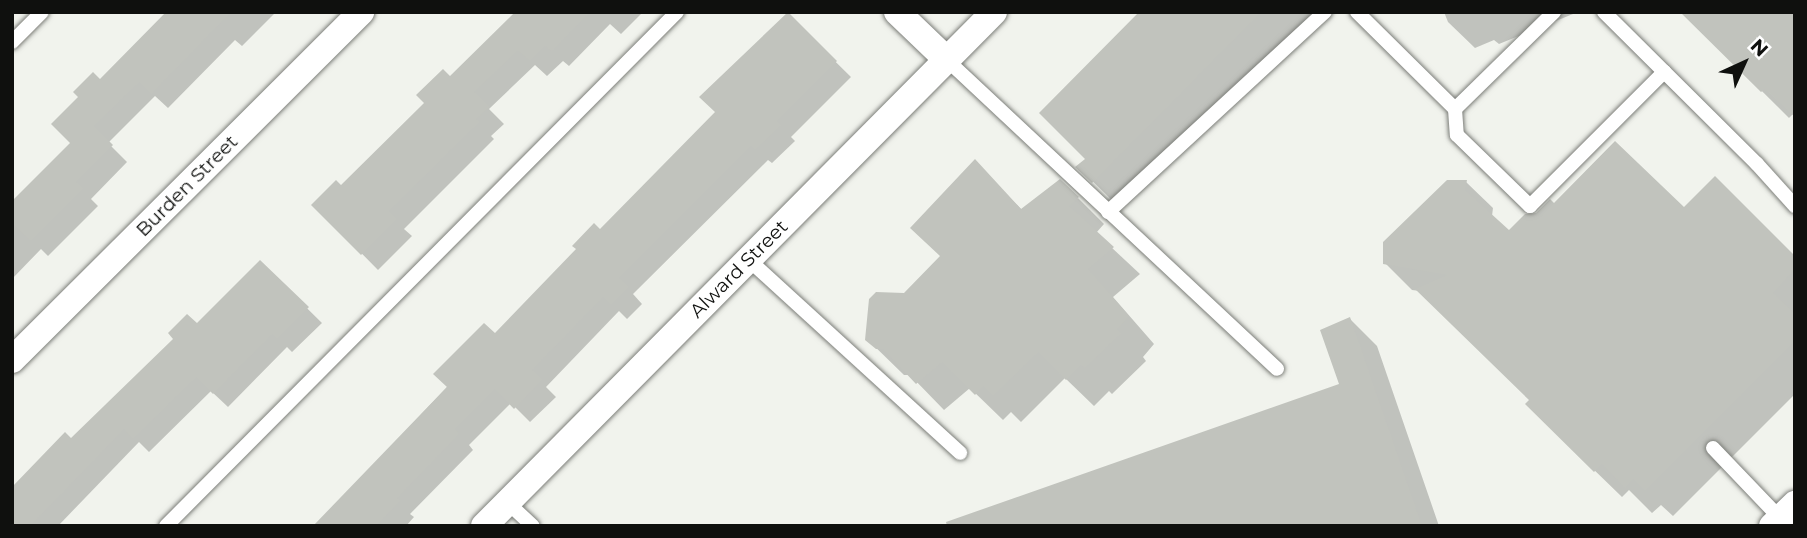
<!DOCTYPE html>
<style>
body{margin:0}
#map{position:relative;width:1807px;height:538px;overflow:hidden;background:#f1f3ed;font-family:Montserrat,sans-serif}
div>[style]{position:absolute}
.shadow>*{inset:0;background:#0003}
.building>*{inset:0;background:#c1c3bd}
.roads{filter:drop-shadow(0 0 2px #7c7e79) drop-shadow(0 0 2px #7c7e79)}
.lane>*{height:14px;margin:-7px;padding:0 7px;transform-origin:7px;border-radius:7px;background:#fff}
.street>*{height:26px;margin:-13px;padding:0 13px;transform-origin:13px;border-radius:13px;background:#fff}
span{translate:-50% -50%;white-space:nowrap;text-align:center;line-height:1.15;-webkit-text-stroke:5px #fff;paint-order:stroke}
.street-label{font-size:19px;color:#0f100e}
.frame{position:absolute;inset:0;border:14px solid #0f100e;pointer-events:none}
.north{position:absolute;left:1709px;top:28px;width:70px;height:70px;-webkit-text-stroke:5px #fff;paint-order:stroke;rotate:45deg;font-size:19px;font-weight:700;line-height:28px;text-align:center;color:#0f100e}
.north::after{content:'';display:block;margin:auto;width:24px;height:32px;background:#0f100e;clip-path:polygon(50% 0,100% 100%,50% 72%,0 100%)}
</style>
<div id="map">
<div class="shadow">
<div style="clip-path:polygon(182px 12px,276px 12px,242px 46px,235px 40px,168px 108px,155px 96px,108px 143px,127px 162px,91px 199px,98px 206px,48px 256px,41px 249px,12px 279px,12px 204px,72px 143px,100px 82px)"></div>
<div style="clip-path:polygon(517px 12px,643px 12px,621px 34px,610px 24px,569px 66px,563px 61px,547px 76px,535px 65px,489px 109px,504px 124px,491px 136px,494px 139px,404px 229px,412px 236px,378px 270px,314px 205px,341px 188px)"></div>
<div style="clip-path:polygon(1141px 12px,1315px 12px,1120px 208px,1078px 167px,1087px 159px)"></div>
<div style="clip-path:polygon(1444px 12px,1578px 12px,1499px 44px,1494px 40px,1475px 48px,1448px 22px)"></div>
<div style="clip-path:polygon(1682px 12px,1793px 114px,1789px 118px)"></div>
<div style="clip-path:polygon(787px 14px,851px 77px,791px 137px,795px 141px,772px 163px,768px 160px,633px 294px,642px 304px,627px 319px,619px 311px,546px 387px,556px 397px,530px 422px,511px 403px,469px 445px,473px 450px,410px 514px,414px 517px,406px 526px,316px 526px,495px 336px,717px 112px)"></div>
<div style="clip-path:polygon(975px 162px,1022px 210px,1078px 198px,1104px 224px,1096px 233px,1140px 274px,1113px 297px,1154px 344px,1143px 357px,1146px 361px,1112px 394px,1109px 391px,1094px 406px,1065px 378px,1021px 422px,1011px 412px,1003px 420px,970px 388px,944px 410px,910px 375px,904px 375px,867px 339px,942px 257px)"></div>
<div style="clip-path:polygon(1466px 182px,1493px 208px,1492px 216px,1509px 232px,1554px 205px,1684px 210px,1795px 259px,1795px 394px,1673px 516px,1661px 505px,1652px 513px,1629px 490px,1622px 497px,1554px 431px,1531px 400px,1420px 291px,1412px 290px,1385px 263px)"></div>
<div style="clip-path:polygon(260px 262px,322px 323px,292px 352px,287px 347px,228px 407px,211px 391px,149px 452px,139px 442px,58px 526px,12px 526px,71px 440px,197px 326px)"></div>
<div style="clip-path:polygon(1350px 319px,1377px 346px,1439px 526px,943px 526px,1341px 385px)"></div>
</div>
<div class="building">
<div style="clip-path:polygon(166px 12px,231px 12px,151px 94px,139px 82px,94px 126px,113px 145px,76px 182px,83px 189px,31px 241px,12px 223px,12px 201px,70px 143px,51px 124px,78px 97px,73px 92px,93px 72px,100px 79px)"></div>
<div style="clip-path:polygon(515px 12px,590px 12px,552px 51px,545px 46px,530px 61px,518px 50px,474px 92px,489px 107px,476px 119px,479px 122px,389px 211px,397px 219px,361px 255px,311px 205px,336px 180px,341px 185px,420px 107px,424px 103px,416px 95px,443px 69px,450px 76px)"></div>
<div style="clip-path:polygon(788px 12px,837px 61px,777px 121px,781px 125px,755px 150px,751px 146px,619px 278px,629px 287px,611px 305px,603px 297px,532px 370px,542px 380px,514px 409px,495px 389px,455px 429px,459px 434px,397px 498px,400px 501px,376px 526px,313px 526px,447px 387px,433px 374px,484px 323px,495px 333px,576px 249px,572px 246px,594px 223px,600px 229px,715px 112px,699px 97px)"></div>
<div style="clip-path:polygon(1139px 12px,1261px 12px,1092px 183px,1075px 167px,1085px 159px,1039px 113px)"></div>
<div style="clip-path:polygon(1680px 12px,1795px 12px,1795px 117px,1765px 89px,1761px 92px)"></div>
<div style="clip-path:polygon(1615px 141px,1684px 207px,1715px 176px,1795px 256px,1795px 269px,1773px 293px,1795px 314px,1795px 341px,1645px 491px,1633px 479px,1625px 488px,1602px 464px,1594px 472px,1525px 404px,1529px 400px,1415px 289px,1447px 275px,1383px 264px,1383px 242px,1447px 180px,1467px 180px,1465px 190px,1509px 230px,1525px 214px,1536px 213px,1550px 199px,1554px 203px)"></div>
<div style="clip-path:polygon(975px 159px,1021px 209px,1060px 179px,1079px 197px,1069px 206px,1114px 247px,1088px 269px,1129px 316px,1117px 329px,1121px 333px,1085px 368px,1081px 365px,1066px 380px,1038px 352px,993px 396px,983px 386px,975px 395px,942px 362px,916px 384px,883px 349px,876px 349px,865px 340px,869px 299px,876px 292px,904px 293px,940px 256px,910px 228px)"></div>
<div style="clip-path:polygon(260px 260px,309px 307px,277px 339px,272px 334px,213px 394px,196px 377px,133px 439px,124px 429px,30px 526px,12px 526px,12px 487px,65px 432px,71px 438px,173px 339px,168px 333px,187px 314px,197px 323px)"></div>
<div style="clip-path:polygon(1350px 317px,1422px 526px,947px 526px,946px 522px,1339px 384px,1320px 330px)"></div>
</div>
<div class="roads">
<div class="lane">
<div style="left:1357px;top:12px;width:138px;rotate:44.7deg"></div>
<div style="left:1455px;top:109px;width:139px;rotate:-44.4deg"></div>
<div style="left:1604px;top:12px;width:216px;rotate:44.8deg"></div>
<div style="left:1757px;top:164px;width:57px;rotate:47.9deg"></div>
<div style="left:12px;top:42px;width:42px;rotate:-45deg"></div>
<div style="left:947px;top:60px;width:452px;rotate:43.1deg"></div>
<div style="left:1455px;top:109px;width:26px;rotate:86deg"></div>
<div style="left:1457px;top:135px;width:102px;rotate:44.2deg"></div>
<div style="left:1530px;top:206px;width:190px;rotate:-45deg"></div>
<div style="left:1108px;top:212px;width:295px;rotate:-42.7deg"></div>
<div style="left:749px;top:260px;width:286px;rotate:42.4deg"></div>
<div style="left:1713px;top:448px;width:97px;rotate:46.3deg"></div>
<div style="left:507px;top:502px;width:35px;rotate:43deg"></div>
<div style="left:166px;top:526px;width:725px;rotate:-45.17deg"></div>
</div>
<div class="street">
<div style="left:897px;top:12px;width:69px;rotate:43.8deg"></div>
<div style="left:12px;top:360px;width:493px;rotate:-44.9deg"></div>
<div style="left:484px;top:526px;width:724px;rotate:-45.22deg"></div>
<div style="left:1772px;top:526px;width:32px;rotate:-44deg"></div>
</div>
</div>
<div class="street-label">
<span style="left:187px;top:186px;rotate:-45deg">Burden Street</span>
<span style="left:739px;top:269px;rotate:-45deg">Alward Street</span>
</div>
<div class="frame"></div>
<div class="north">N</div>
</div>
